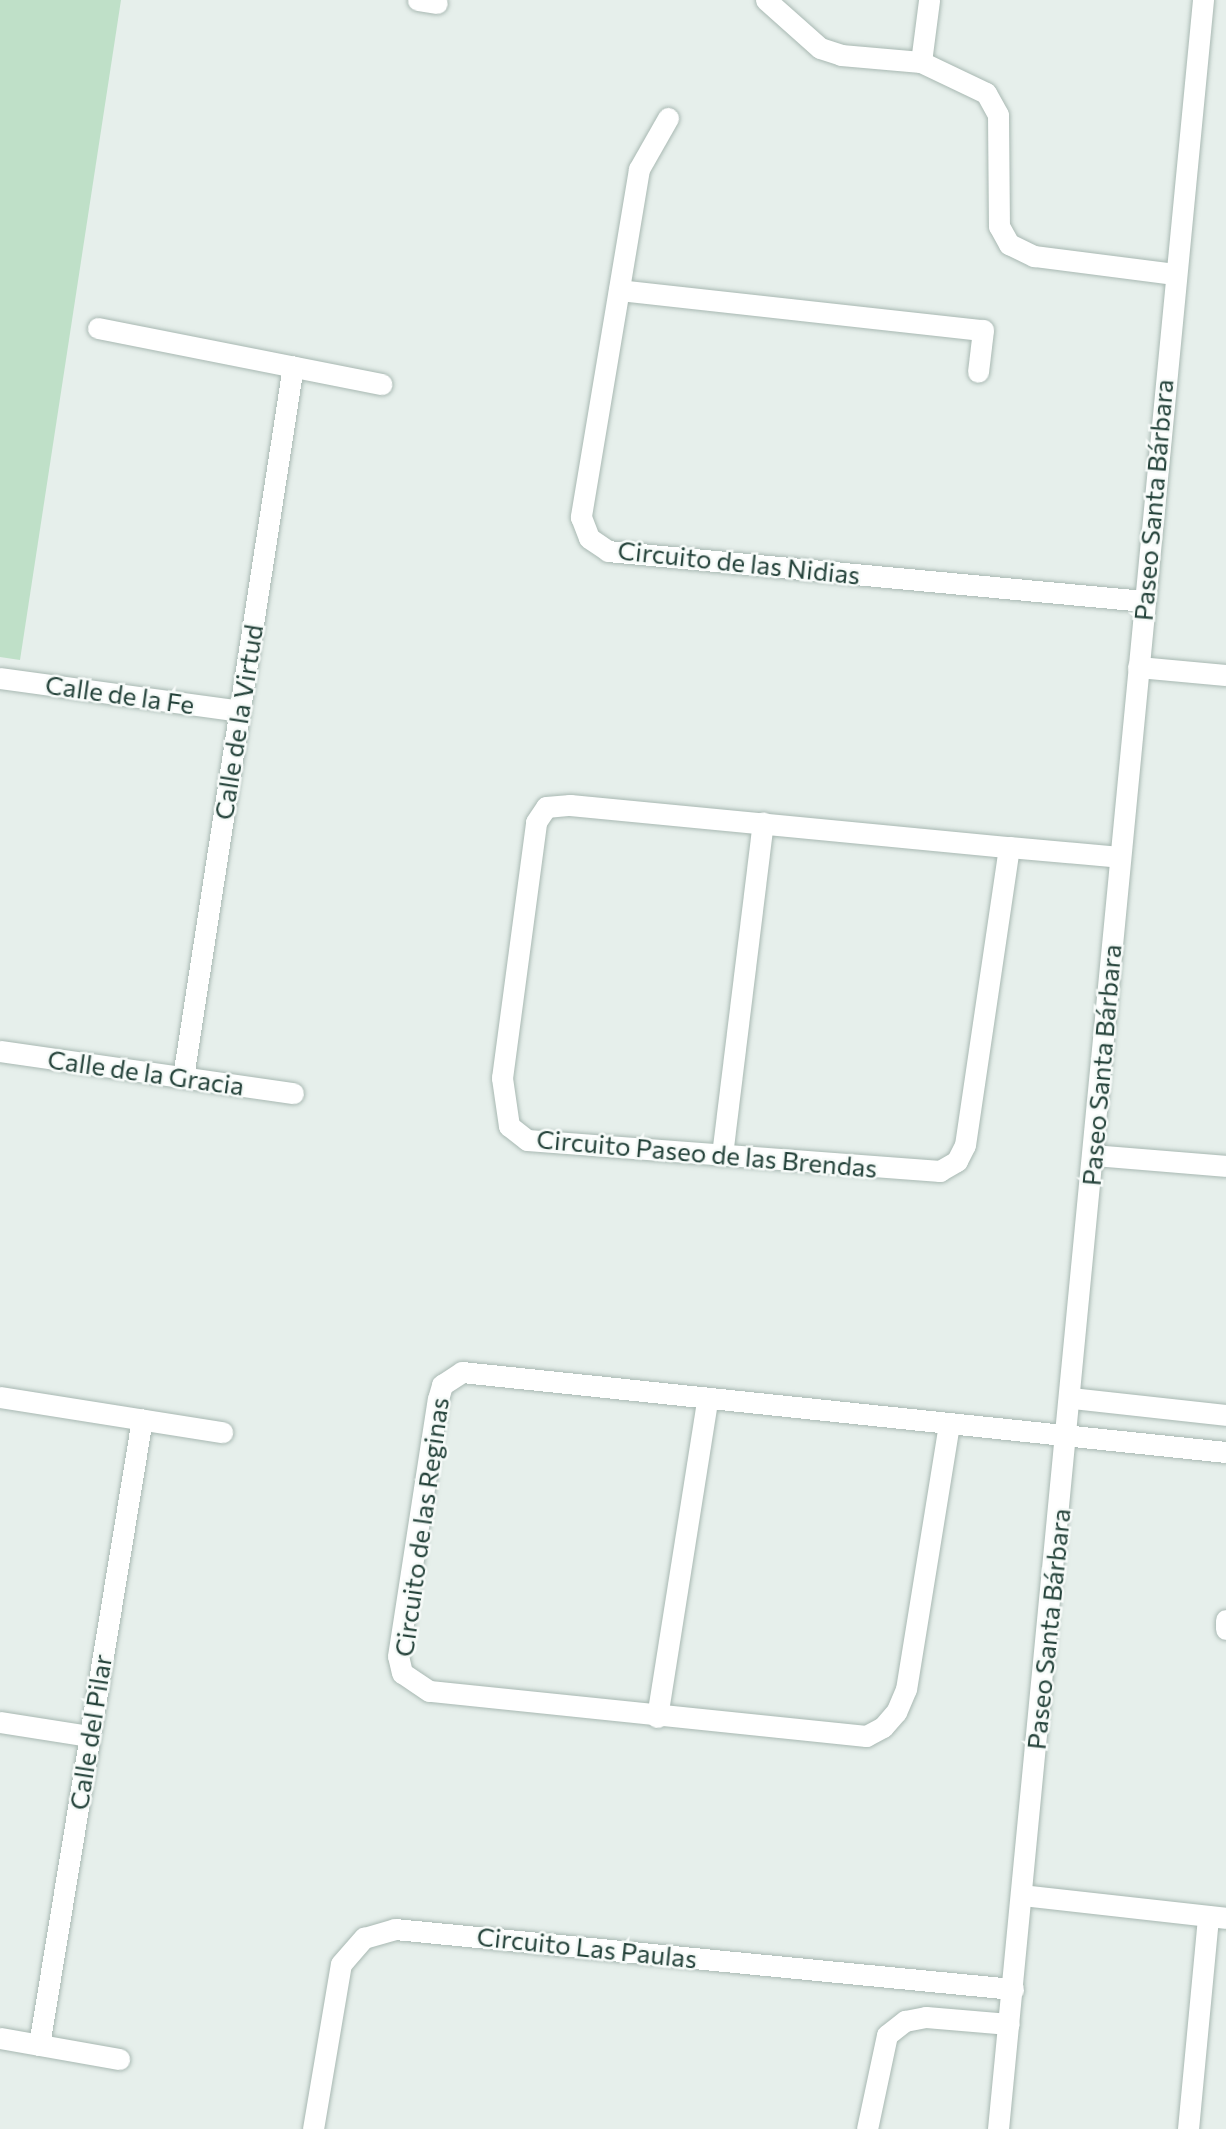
<!DOCTYPE html>
<meta charset="utf-8">
<style>
body{margin:0}
#map{position:relative;width:1226px;height:2129px;overflow:hidden;background:#e6efeb;font-family:Commissioner,sans-serif}
div>[style]{position:absolute}
.green>*{inset:0;background:#bfe0c8}
.roads{filter:drop-shadow(0 0 2px #a8b8b2) drop-shadow(0 0 2px #a8b8b2)}
.minor>*{height:21px;margin:-10.5px;padding:0 10.5px;transform-origin:10.5px;border-radius:10.5px;background:#fff}
span{translate:-50% -50%;white-space:nowrap;text-align:center;line-height:1.15;-webkit-text-stroke:5px #f7fbf9;paint-order:stroke}
.street-label{font-size:26px;color:#24423a}
</style>
<div id="map">
<div class="green">
<div style="clip-path:polygon(0 0,121px 0,20px 660px,0 657px)"></div>
</div>
<div class="roads">
<div class="minor">
<div style="left:418px;top:0;width:19px;rotate:9deg"></div>
<div style="left:766px;top:0;width:72px;rotate:41.6deg"></div>
<div style="left:820px;top:48px;width:22px;rotate:18deg"></div>
<div style="left:841px;top:55px;width:80px;rotate:5deg"></div>
<div style="left:921px;top:62px;width:72px;rotate:25.5deg"></div>
<div style="left:986px;top:93px;width:25px;rotate:61deg"></div>
<div style="left:998px;top:115px;width:111px;rotate:89.5deg"></div>
<div style="left:999px;top:226px;width:21px;rotate:61deg"></div>
<div style="left:1009px;top:244px;width:28px;rotate:26deg"></div>
<div style="left:1034px;top:256px;width:141px;rotate:7.3deg"></div>
<div style="left:921px;top:62px;width:63px;rotate:-82.6deg"></div>
<div style="left:668px;top:118px;width:59px;rotate:119.6deg"></div>
<div style="left:639px;top:169px;width:353px;rotate:99.5deg"></div>
<div style="left:581px;top:517px;width:22px;rotate:69deg"></div>
<div style="left:589px;top:538px;width:23px;rotate:34deg"></div>
<div style="left:608px;top:551px;width:538px;rotate:5.33deg"></div>
<div style="left:619px;top:290px;width:366px;rotate:6.3deg"></div>
<div style="left:983px;top:330px;width:42px;rotate:96.8deg"></div>
<div style="left:98px;top:328px;width:289px;rotate:11.2deg"></div>
<div style="left:1138px;top:667px;width:88px;rotate:5.2deg"></div>
<div style="left:0;top:678px;width:242px;rotate:7.8deg"></div>
<div style="left:1009px;top:847px;width:301px;rotate:98.4deg"></div>
<div style="left:965px;top:1145px;width:18px;rotate:117deg"></div>
<div style="left:957px;top:1161px;width:20px;rotate:150deg"></div>
<div style="left:940px;top:1171px;width:414px;rotate:-175.7deg"></div>
<div style="left:527px;top:1140px;width:23px;rotate:-142deg"></div>
<div style="left:509px;top:1126px;width:49px;rotate:-98.3deg"></div>
<div style="left:502px;top:1078px;width:258px;rotate:-82.4deg"></div>
<div style="left:536px;top:822px;width:18px;rotate:-56deg"></div>
<div style="left:546px;top:807px;width:24px;rotate:-5deg"></div>
<div style="left:570px;top:805px;width:441px;rotate:5.5deg"></div>
<div style="left:1009px;top:847px;width:111px;rotate:5.1deg"></div>
<div style="left:0;top:1051px;width:296px;rotate:8.2deg"></div>
<div style="left:183px;top:1077px;width:719px;rotate:-81.21deg"></div>
<div style="left:722px;top:1155px;width:335px;rotate:-83deg"></div>
<div style="left:1093px;top:1155px;width:133px;rotate:4.7deg"></div>
<div style="left:0;top:1397px;width:225px;rotate:9deg"></div>
<div style="left:1072px;top:1398px;width:155px;rotate:6.3deg"></div>
<div style="left:949px;top:1424px;width:268px;rotate:99.2deg"></div>
<div style="left:906px;top:1689px;width:25px;rotate:113deg"></div>
<div style="left:896px;top:1712px;width:20px;rotate:131deg"></div>
<div style="left:883px;top:1727px;width:19px;rotate:152deg"></div>
<div style="left:866px;top:1736px;width:439px;rotate:-174.1deg"></div>
<div style="left:429px;top:1691px;width:32px;rotate:-146deg"></div>
<div style="left:402px;top:1673px;width:17px;rotate:-103deg"></div>
<div style="left:398px;top:1656px;width:260px;rotate:-81.2deg"></div>
<div style="left:438px;top:1399px;width:15px;rotate:-74deg"></div>
<div style="left:442px;top:1385px;width:24px;rotate:-33deg"></div>
<div style="left:462px;top:1372px;width:768px;rotate:5.98deg"></div>
<div style="left:1226px;top:1620px;width:9px;rotate:90deg"></div>
<div style="left:657px;top:1717px;width:321px;rotate:-81deg"></div>
<div style="left:0;top:1722px;width:90px;rotate:8.9deg"></div>
<div style="left:1022px;top:1895px;width:205px;rotate:6.4deg"></div>
<div style="left:0;top:2038px;width:121px;rotate:10deg"></div>
<div style="left:39px;top:2045px;width:634px;rotate:-80.66deg"></div>
<div style="left:313px;top:2129px;width:167px;rotate:-80.4deg"></div>
<div style="left:341px;top:1964px;width:35px;rotate:-49deg"></div>
<div style="left:364px;top:1938px;width:32px;rotate:-16deg"></div>
<div style="left:395px;top:1929px;width:621px;rotate:5.55deg"></div>
<div style="left:867px;top:2129px;width:96px;rotate:-78deg"></div>
<div style="left:887px;top:2035px;width:23px;rotate:-38deg"></div>
<div style="left:905px;top:2021px;width:21px;rotate:-11deg"></div>
<div style="left:926px;top:2017px;width:83px;rotate:4.8deg"></div>
<div style="left:998px;top:2129px;width:2139px;rotate:-84.5deg"></div>
<div style="left:1188px;top:2129px;width:214px;rotate:-84.6deg"></div>
</div>
</div>
<div class="street-label">
<span style="left:1153px;top:500px;rotate:-85deg">Paseo Santa Bárbara</span>
<span style="left:739px;top:562px;rotate:6deg">Circuito de las Nidias</span>
<span style="left:120px;top:694px;rotate:8deg">Calle de la Fe</span>
<span style="left:238px;top:722px;rotate:-81deg">Calle de la Virtud</span>
<span style="left:1101px;top:1065px;rotate:-85deg">Paseo Santa Bárbara</span>
<span style="left:146px;top:1072px;rotate:8deg">Calle de la Gracia</span>
<span style="left:707px;top:1153px;rotate:5deg">Circuito Paseo de las Brendas</span>
<span style="left:421px;top:1527px;rotate:-82deg">Circuito de las Reginas</span>
<span style="left:1048px;top:1629px;rotate:-84deg">Paseo Santa Bárbara</span>
<span style="left:90px;top:1732px;rotate:-81deg">Calle del Pilar</span>
<span style="left:587px;top:1947px;rotate:6deg">Circuito Las Paulas</span>
</div>
</div>
